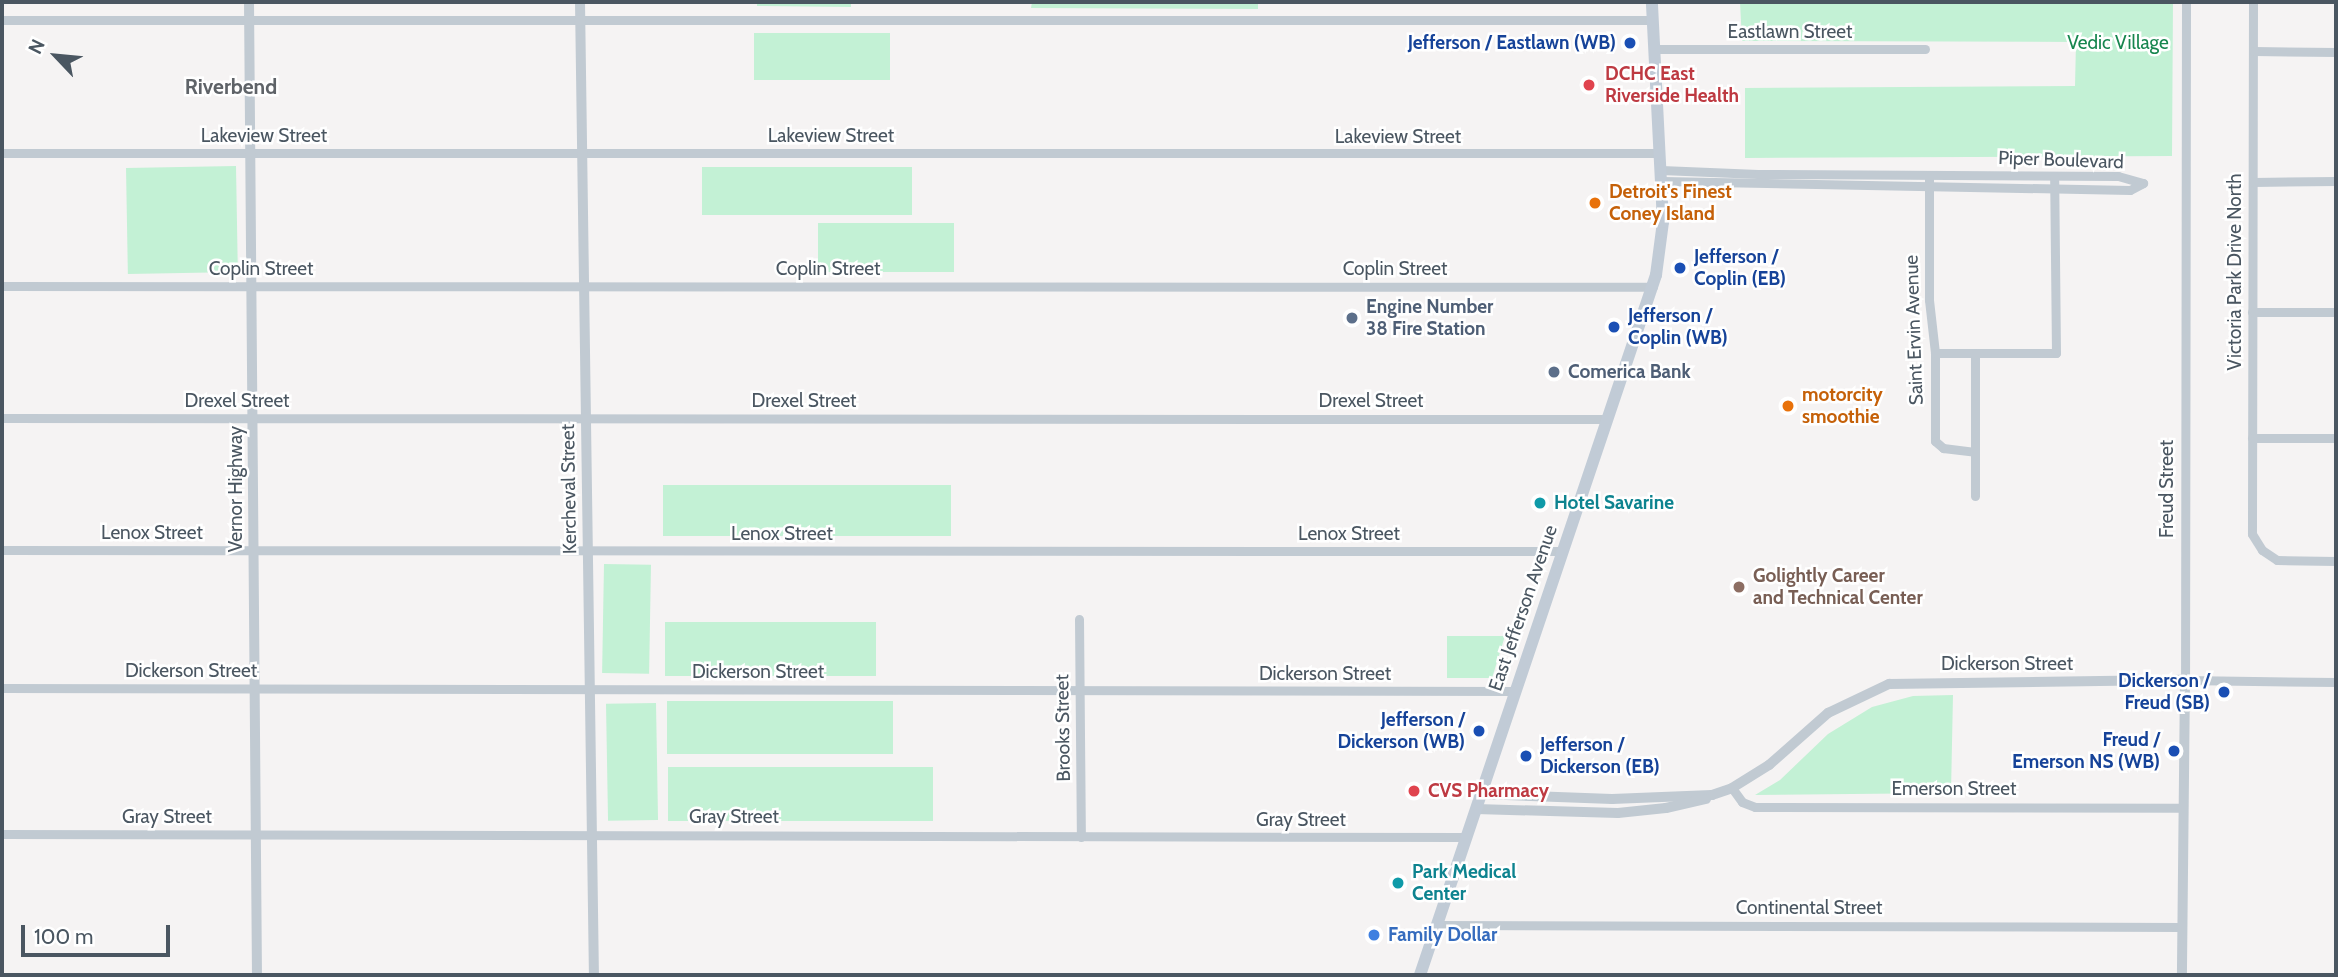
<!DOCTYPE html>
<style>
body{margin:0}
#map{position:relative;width:2338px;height:977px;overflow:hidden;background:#f5f3f3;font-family:Cabin,sans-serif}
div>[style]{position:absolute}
.green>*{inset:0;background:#c3f1d5;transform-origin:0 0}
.minor>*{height:9px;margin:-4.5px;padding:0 4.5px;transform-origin:4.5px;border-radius:4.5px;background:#c1cad2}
.tertiary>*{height:10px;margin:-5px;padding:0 5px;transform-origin:5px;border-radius:5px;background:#c1cad2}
.secondary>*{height:12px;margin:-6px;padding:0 6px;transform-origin:6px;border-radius:6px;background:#c1cbd6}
.dots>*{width:19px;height:19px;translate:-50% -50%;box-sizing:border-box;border:4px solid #fff;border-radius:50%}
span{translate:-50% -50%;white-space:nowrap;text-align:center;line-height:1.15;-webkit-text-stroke:5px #fff;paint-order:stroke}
.street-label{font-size:19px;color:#4a5661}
.transit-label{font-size:19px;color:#164399;font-weight:700}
.right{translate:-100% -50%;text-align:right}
.left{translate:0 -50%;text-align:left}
.park-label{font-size:19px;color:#17864f}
.health-label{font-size:19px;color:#be3a42;font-weight:700}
.food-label{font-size:19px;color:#c56008;font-weight:700}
.service-label{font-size:19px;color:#4e5e75;font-weight:700}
.culture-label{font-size:19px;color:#0d838f;font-weight:700}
.education-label{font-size:19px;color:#785e54;font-weight:700}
.shop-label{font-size:19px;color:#366cbe;font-weight:700}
.neighbourhood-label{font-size:21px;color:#5f6368;font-weight:700}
.frame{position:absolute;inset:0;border:4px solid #4a5661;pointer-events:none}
.north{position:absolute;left:21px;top:21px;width:70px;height:70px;-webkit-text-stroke:5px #fff;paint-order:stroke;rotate:296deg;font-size:19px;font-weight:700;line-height:28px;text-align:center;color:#4a5661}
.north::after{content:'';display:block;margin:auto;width:24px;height:32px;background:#4a5661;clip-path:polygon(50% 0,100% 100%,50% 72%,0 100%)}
.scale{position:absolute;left:21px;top:925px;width:149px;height:32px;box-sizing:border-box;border:4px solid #4a5661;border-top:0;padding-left:9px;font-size:21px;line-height:24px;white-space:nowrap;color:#4a5661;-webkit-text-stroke:5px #fff;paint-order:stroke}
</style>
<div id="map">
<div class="green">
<div style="clip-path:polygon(757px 2px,851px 2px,851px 7px,757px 6px)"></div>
<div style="clip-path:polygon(1032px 2px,1258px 2px,1258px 9px,1031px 8px)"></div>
<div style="clip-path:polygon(1740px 2px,2173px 2px,2172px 156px,1745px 158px,1745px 88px,2075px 86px,2076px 42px,1742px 41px)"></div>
<div style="left:754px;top:33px;width:136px;height:47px"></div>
<div style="left:236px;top:166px;width:106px;height:110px;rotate:89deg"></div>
<div style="left:702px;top:167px;width:210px;height:48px"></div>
<div style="left:818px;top:223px;width:136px;height:49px"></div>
<div style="left:663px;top:485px;width:288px;height:51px"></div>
<div style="left:604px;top:564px;width:47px;height:109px;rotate:1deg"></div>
<div style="left:876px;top:622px;width:54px;height:211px;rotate:90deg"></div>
<div style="clip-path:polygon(1447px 636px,1505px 636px,1492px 678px,1447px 678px)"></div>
<div style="clip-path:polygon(1953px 695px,1951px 793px,1755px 795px,1780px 780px,1828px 734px,1872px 707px,1913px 696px)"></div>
<div style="left:667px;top:701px;width:226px;height:53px"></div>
<div style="left:656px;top:703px;width:117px;height:50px;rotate:89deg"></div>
<div style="left:668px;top:767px;width:265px;height:54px"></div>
</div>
<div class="minor">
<div style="left:2186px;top:2px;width:678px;rotate:90.08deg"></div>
<div style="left:2185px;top:680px;width:151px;rotate:0.8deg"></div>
<div style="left:2253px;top:2px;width:532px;rotate:90.11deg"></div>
<div style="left:2252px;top:534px;width:19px;rotate:58deg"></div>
<div style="left:2262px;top:550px;width:18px;rotate:34deg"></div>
<div style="left:2277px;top:560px;width:59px;rotate:1deg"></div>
<div style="left:2px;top:20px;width:1651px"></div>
<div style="left:1654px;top:49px;width:271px"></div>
<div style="left:2254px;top:51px;width:82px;rotate:0.7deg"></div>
<div style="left:2px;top:153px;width:1658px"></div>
<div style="left:1661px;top:170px;width:97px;rotate:2.4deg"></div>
<div style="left:1758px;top:174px;width:360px;rotate:0.3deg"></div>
<div style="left:2118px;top:176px;width:26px;rotate:16deg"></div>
<div style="left:1929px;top:175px;width:125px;rotate:90deg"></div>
<div style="left:1929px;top:300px;width:53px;rotate:83.5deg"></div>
<div style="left:1935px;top:353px;width:88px;rotate:90deg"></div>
<div style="left:1935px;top:441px;width:11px;rotate:41deg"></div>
<div style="left:1943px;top:448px;width:32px;rotate:7deg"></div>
<div style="left:1662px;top:181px;width:468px;rotate:1.1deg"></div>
<div style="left:2130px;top:190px;width:15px;rotate:-28deg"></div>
<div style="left:2253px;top:182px;width:83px;rotate:-0.7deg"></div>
<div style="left:2px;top:286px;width:1651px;rotate:0.03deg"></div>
<div style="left:2252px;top:312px;width:84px"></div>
<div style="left:1935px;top:353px;width:121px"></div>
<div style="left:2056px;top:353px;width:177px;rotate:-90.6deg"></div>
<div style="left:2px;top:418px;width:1604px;rotate:0.04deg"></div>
<div style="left:2252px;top:438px;width:84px"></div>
<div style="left:1975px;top:496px;width:143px;rotate:-90deg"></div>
<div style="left:2px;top:550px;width:1560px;rotate:0.04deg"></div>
<div style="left:1079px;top:619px;width:218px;rotate:89.5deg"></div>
<div style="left:2px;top:688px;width:1513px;rotate:0.11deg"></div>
<div style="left:1732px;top:788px;width:17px;rotate:54deg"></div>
<div style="left:1742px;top:802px;width:14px;rotate:21deg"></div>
<div style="left:1755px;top:807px;width:428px;rotate:0.1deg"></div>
<div style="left:2px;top:834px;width:1464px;rotate:0.12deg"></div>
<div style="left:1437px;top:925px;width:745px;rotate:0.15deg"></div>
</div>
<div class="tertiary">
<div style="left:249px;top:2px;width:973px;rotate:89.53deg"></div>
<div style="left:580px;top:2px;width:973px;rotate:89.18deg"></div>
<div style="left:1481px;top:794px;width:131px;rotate:2.2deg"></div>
<div style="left:1612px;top:799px;width:100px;rotate:-2.3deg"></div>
<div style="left:1712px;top:795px;width:21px;rotate:-19deg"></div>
<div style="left:1732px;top:788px;width:44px;rotate:-31.9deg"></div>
<div style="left:1769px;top:765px;width:79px;rotate:-41.4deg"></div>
<div style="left:1828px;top:713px;width:68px;rotate:-25.4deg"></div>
<div style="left:1889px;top:684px;width:296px;rotate:-0.8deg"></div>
<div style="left:2185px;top:680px;width:295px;rotate:90.6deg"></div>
<div style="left:1476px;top:809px;width:142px;rotate:1.6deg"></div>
<div style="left:1618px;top:813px;width:48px;rotate:-5.9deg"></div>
<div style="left:1666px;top:808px;width:41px;rotate:-12.7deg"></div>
</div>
<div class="secondary">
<div style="left:1420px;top:975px;width:739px;rotate:-71.37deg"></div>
<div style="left:1656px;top:275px;width:53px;rotate:-82.5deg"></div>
<div style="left:1663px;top:222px;width:220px;rotate:-92.9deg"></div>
</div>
<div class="dots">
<div style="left:1630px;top:43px;background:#1a4fb4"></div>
<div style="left:1589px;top:85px;background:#e0444e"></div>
<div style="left:1595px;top:203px;background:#e8710a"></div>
<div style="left:1680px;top:268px;background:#1a4fb4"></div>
<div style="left:1352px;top:318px;background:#5c6f8a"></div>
<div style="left:1614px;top:327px;background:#1a4fb4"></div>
<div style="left:1554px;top:372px;background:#5c6f8a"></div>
<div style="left:1788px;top:406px;background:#e8710a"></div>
<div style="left:1540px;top:503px;background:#0f9aa8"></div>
<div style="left:1739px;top:587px;background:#8d6e63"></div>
<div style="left:2224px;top:692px;background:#1a4fb4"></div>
<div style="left:1479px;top:731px;background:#1a4fb4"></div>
<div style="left:2174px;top:751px;background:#1a4fb4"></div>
<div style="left:1526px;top:756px;background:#1a4fb4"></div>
<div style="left:1414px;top:791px;background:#e0444e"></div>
<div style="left:1398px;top:883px;background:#0f9aa8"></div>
<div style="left:1374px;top:935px;background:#3f7fe0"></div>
</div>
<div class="street-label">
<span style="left:1790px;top:32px">Eastlawn Street</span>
<span style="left:264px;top:136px">Lakeview Street</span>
<span style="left:831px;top:136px">Lakeview Street</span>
<span style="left:1398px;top:137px">Lakeview Street</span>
<span style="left:2061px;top:160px;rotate:2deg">Piper Boulevard</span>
<span style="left:261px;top:269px">Coplin Street</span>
<span style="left:828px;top:269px">Coplin Street</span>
<span style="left:1395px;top:269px">Coplin Street</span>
<span style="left:2235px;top:272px;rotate:-90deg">Victoria Park Drive North</span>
<span style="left:1914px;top:330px;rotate:-92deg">Saint Ervin Avenue</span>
<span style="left:237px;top:401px">Drexel Street</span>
<span style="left:804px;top:401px">Drexel Street</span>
<span style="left:1371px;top:401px">Drexel Street</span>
<span style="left:236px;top:489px;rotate:-90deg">Vernor Highway</span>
<span style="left:569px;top:489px;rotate:-91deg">Kercheval Street</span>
<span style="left:2167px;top:489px;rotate:-90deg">Freud Street</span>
<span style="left:152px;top:533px">Lenox Street</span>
<span style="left:782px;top:534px">Lenox Street</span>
<span style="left:1349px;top:534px">Lenox Street</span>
<span style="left:1523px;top:608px;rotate:-71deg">East Jefferson Avenue</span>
<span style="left:2007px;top:664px">Dickerson Street</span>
<span style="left:191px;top:671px">Dickerson Street</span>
<span style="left:758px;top:672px">Dickerson Street</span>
<span style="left:1325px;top:674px">Dickerson Street</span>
<span style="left:1063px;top:728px;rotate:-91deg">Brooks Street</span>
<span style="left:1954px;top:789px">Emerson Street</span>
<span style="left:167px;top:817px">Gray Street</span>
<span style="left:734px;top:817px">Gray Street</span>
<span style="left:1301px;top:820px">Gray Street</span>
<span style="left:1809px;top:908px">Continental Street</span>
</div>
<div class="transit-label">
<span class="right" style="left:1616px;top:43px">Jefferson / Eastlawn (WB)</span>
<span class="left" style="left:1694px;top:268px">Jefferson /<br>Coplin (EB)</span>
<span class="left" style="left:1628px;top:327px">Jefferson /<br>Coplin (WB)</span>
<span class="right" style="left:2210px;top:692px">Dickerson /<br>Freud (SB)</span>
<span class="right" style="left:1465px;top:731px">Jefferson /<br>Dickerson (WB)</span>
<span class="right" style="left:2160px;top:751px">Freud /<br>Emerson NS (WB)</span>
<span class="left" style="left:1540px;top:756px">Jefferson /<br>Dickerson (EB)</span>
</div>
<div class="park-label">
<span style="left:2118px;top:43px">Vedic Village</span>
</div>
<div class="health-label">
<span class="left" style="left:1605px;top:85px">DCHC East<br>Riverside Health</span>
<span class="left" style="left:1428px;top:791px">CVS Pharmacy</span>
</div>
<div class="food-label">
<span class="left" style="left:1609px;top:203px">Detroit's Finest<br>Coney Island</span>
<span class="left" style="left:1802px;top:406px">motorcity<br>smoothie</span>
</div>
<div class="service-label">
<span class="left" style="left:1366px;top:318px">Engine Number<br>38 Fire Station</span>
<span class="left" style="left:1568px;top:372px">Comerica Bank</span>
</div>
<div class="culture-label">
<span class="left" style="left:1554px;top:503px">Hotel Savarine</span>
<span class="left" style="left:1412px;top:883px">Park Medical<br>Center</span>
</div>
<div class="education-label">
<span class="left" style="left:1753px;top:587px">Golightly Career<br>and Technical Center</span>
</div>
<div class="shop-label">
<span class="left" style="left:1388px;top:935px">Family Dollar</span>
</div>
<div class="neighbourhood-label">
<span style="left:231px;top:87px">Riverbend</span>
</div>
<div class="frame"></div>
<div class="north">N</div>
<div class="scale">100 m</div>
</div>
